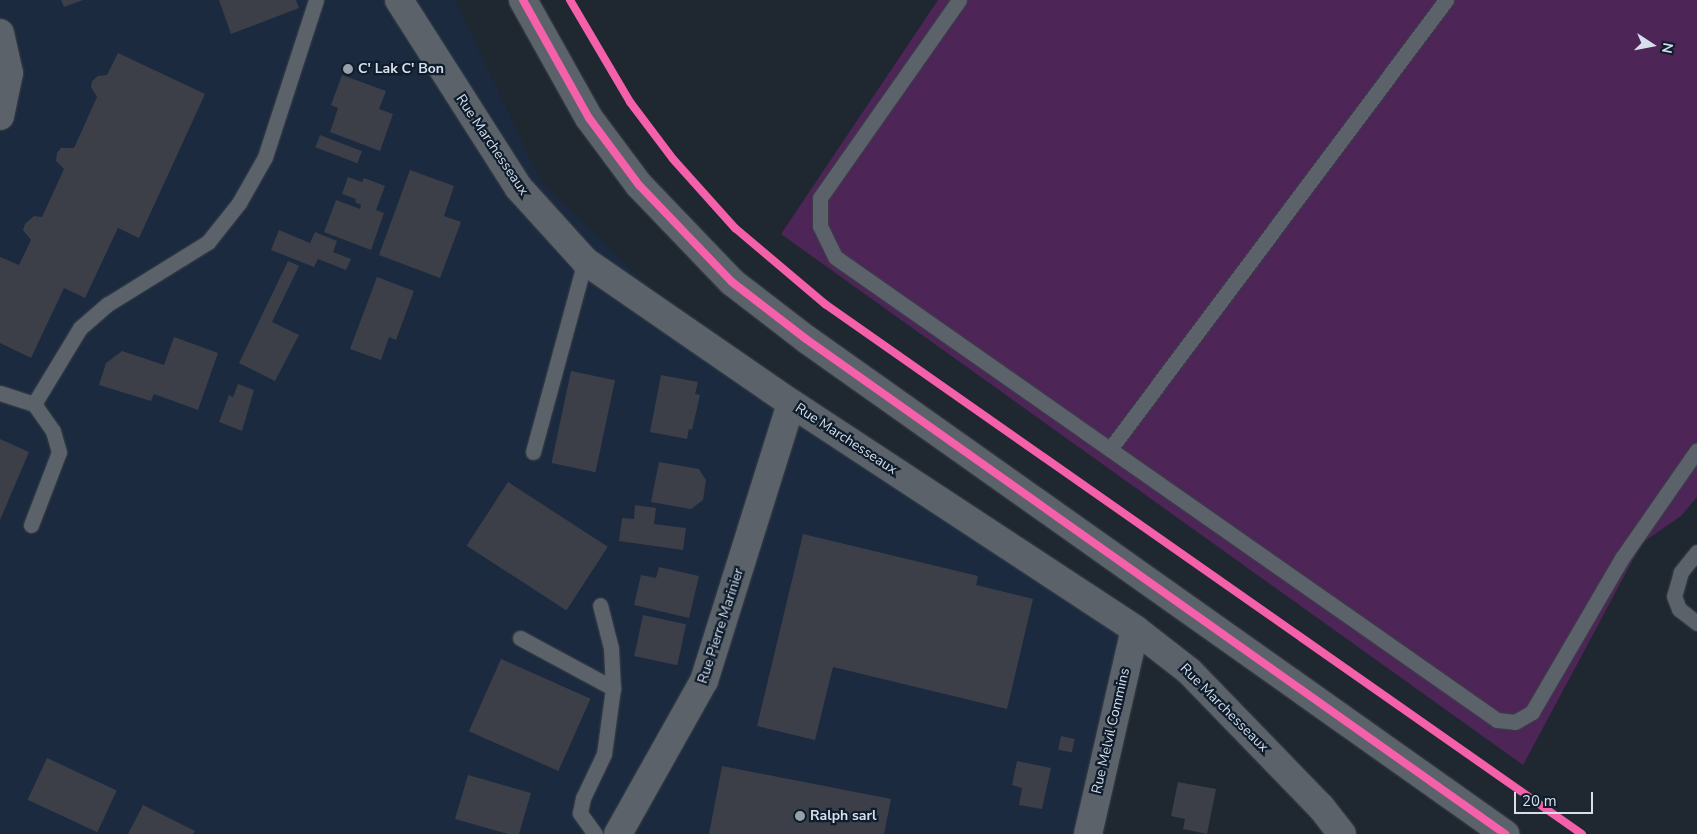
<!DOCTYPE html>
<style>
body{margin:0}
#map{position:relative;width:1697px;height:834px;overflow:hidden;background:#1f2730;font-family:"Nunito Sans",sans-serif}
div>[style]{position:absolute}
.built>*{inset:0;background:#1b2a3f}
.green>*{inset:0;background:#4d2557}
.building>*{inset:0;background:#3c3f48;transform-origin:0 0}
.roads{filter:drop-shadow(0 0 1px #3c4149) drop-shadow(0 0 1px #3c4149)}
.service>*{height:15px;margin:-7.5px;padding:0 7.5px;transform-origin:7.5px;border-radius:7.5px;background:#5b6269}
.minor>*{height:28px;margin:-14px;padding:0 14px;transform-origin:14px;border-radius:14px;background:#5b6269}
.tertiary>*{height:28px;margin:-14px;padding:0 14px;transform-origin:14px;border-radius:14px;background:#5b6269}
.cycleway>*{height:8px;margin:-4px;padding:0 4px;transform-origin:4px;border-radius:4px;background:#f560ab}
.dots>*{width:14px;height:14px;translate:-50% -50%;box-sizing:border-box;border:2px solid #0f1c2c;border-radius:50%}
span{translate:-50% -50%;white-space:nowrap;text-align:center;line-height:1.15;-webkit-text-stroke:4.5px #0f1c2c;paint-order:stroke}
.poi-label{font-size:14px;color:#d6dfeb;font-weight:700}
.left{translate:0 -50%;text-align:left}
.street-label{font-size:14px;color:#d6dfeb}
.north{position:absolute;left:1627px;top:20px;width:50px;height:50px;-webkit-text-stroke:4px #0f1c2c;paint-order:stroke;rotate:101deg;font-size:14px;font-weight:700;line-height:20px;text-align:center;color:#d6dfeb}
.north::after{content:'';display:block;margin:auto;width:18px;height:22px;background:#d6dfeb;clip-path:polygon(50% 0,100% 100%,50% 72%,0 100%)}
.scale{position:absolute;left:1514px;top:792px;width:79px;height:22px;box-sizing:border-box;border:2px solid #d6dfeb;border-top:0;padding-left:6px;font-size:15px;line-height:18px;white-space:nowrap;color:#d6dfeb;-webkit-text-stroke:4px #0f1c2c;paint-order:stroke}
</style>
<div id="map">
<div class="built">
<div style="clip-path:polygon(0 0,455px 0,542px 183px,686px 323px,1137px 615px,1088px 834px,0 834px)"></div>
</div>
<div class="green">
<div style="clip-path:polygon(938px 0,1697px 0,1697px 497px,1681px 516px,1642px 543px,1523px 765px,781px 234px)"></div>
</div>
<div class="building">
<div style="clip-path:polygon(61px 0,83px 0,64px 7px)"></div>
<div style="clip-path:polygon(219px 0,296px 0,299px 8px,231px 34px)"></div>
<div style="clip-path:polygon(118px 53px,205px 94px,139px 238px,118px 228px,85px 298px,64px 288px,31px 358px,0 343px,0 257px,19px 265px,31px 240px,23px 230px,25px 224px,34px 216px,42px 217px,64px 169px,56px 161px,57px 153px,61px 148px,74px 148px,97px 97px,91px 87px,92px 81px,98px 76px,107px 75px)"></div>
<div style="clip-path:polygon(342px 75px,386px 91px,379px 109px,393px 114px,380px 151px,330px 132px,338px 108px,331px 105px)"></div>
<div style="left:320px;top:135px;width:45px;height:13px;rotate:21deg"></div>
<div style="clip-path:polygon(410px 170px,454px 186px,444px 216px,461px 222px,440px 278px,379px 255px)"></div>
<div style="clip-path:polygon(348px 177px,362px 182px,364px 178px,385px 186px,376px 210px,384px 213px,371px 250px,324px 232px,336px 200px,360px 209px,361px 205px,355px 202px,356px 199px,342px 194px)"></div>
<div style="clip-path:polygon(279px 230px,310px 243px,315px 232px,337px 241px,333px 252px,351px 259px,346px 270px,318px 259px,314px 267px,271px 250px)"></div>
<div style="clip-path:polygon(288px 261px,299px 266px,272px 322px,299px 335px,275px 381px,239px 363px)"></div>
<div style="clip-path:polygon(377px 277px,414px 291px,396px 340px,389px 337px,381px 360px,350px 349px)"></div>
<div style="clip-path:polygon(174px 337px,218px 353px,198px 410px,154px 394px,151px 401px,99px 385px,106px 363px,122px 351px,164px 365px)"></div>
<div style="left:571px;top:371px;width:45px;height:94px;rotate:12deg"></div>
<div style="clip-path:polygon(661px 375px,698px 382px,695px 394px,700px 395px,692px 430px,689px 429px,687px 439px,650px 432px)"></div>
<div style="clip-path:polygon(238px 384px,254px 390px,242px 431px,219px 422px,229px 395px,233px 397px)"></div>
<div style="clip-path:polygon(0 439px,29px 452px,0 520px)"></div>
<div style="clip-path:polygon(659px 462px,699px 469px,706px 480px,703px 500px,691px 509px,651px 502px)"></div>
<div style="left:508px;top:482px;width:119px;height:76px;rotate:33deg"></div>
<div style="clip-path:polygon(635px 505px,656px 508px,654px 524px,686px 528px,683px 550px,619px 541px,622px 518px,634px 519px)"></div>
<div style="clip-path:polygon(803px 534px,978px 576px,976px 585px,1033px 599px,1007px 709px,833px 667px,815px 740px,757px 726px)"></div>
<div style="clip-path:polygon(659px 567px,699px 576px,689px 618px,634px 605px,641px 575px,656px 578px)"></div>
<div style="left:643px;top:615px;width:44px;height:42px;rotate:12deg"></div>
<div style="left:501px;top:659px;width:98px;height:79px;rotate:24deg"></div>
<div style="left:1061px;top:736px;width:14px;height:14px;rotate:12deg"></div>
<div style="left:47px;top:758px;width:77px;height:46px;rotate:25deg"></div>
<div style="clip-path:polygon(1017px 761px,1051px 768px,1042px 809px,1019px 805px,1022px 788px,1012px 785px)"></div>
<div style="clip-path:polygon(722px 766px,891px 799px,884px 834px,709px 834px)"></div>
<div style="clip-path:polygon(468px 775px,531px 793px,519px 834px,508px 834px,455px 819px)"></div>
<div style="clip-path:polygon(1178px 782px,1216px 789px,1207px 834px,1183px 829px,1185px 819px,1171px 816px)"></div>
<div style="clip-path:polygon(143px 805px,195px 831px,193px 834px,128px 834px)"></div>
</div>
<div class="roads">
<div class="service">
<div style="left:959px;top:0;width:242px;rotate:125.1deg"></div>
<div style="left:820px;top:198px;width:28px;rotate:90deg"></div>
<div style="left:820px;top:226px;width:34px;rotate:64deg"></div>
<div style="left:835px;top:257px;width:808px;rotate:34.97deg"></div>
<div style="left:1497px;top:720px;width:18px;rotate:6deg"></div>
<div style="left:1515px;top:722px;width:20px;rotate:-30deg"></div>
<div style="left:1532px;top:712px;width:178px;rotate:-59.7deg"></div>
<div style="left:1622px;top:558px;width:131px;rotate:-55.2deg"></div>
<div style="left:0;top:393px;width:36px;rotate:18deg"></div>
<div style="left:34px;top:404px;width:89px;rotate:-58.8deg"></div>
<div style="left:80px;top:328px;width:37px;rotate:-41deg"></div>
<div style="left:108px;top:304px;width:118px;rotate:-31.8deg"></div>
<div style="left:208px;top:242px;width:50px;rotate:-51.5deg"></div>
<div style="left:239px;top:203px;width:53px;rotate:-60.5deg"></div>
<div style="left:265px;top:157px;width:165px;rotate:-72deg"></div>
<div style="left:1110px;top:449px;width:561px;rotate:-53.19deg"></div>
<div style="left:533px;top:452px;width:198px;rotate:-74.8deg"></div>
<div style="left:31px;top:525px;width:78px;rotate:-69deg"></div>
<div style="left:59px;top:452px;width:22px;rotate:-106deg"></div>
<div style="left:53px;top:431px;width:33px;rotate:-125deg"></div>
<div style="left:1697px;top:552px;width:26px;rotate:129deg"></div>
<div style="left:1681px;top:572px;width:25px;rotate:106deg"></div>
<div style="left:1674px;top:596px;width:14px;rotate:69deg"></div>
<div style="left:1679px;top:609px;width:23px;rotate:38deg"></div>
<div style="left:520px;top:638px;width:106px;rotate:28.3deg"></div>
<div style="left:595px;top:834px;width:26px;rotate:-126deg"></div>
<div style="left:580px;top:813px;width:15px;rotate:-79deg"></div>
<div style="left:583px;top:798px;width:49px;rotate:-64.5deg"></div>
<div style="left:604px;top:754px;width:67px;rotate:-82.2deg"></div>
<div style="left:613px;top:688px;width:40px;rotate:-92.9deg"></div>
<div style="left:611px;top:648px;width:44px;rotate:-104.3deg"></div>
</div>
<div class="minor">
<div style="left:399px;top:0;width:222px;rotate:57.5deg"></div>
<div style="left:518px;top:187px;width:100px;rotate:47.8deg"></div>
<div style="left:585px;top:261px;width:250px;rotate:34.6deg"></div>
<div style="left:791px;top:403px;width:412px;rotate:33.3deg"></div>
<div style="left:1135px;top:629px;width:68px;rotate:37.9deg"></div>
<div style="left:1189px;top:671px;width:190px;rotate:45.9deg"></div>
<div style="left:1321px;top:807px;width:34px;rotate:52deg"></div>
<div style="left:0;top:33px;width:41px;rotate:77.3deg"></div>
<div style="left:9px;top:73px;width:44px;rotate:101.8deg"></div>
<div style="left:618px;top:834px;width:176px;rotate:-60.7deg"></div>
<div style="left:704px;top:681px;width:291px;rotate:-72.6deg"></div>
<div style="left:1088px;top:834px;width:210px;rotate:-77.1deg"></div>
</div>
<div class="tertiary">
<div style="left:523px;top:0;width:135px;rotate:60.8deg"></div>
<div style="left:589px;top:118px;width:84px;rotate:53.3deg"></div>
<div style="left:639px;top:185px;width:134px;rotate:46.2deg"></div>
<div style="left:732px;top:282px;width:93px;rotate:37.6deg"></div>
<div style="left:806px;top:339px;width:857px;rotate:35.3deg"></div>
</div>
</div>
<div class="cycleway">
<div style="left:523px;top:0;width:135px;rotate:60.8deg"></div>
<div style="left:589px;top:118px;width:84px;rotate:53.3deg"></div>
<div style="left:639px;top:185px;width:134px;rotate:46.2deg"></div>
<div style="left:732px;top:282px;width:93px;rotate:37.6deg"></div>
<div style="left:806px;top:339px;width:857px;rotate:35.3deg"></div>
<div style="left:570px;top:0;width:118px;rotate:59.5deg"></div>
<div style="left:630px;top:102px;width:71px;rotate:53deg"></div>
<div style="left:673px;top:159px;width:93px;rotate:48.1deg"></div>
<div style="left:735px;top:228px;width:118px;rotate:40.2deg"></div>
<div style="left:825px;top:304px;width:924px;rotate:35deg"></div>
</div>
<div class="dots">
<div style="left:348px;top:69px;background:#969faa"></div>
<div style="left:800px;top:816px;background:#969faa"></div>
</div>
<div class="poi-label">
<span class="left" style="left:358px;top:69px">C' Lak C' Bon</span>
<span class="left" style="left:810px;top:816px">Ralph sarl</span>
</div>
<div class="street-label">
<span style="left:492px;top:145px;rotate:56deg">Rue Marchesseaux</span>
<span style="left:846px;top:439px;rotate:33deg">Rue Marchesseaux</span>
<span style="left:721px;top:626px;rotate:-72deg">Rue Pierre Marinier</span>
<span style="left:1224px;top:708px;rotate:45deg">Rue Marchesseaux</span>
<span style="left:1111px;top:731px;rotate:-77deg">Rue Melvil Commins</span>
</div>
<div class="north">N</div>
<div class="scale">20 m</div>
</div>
